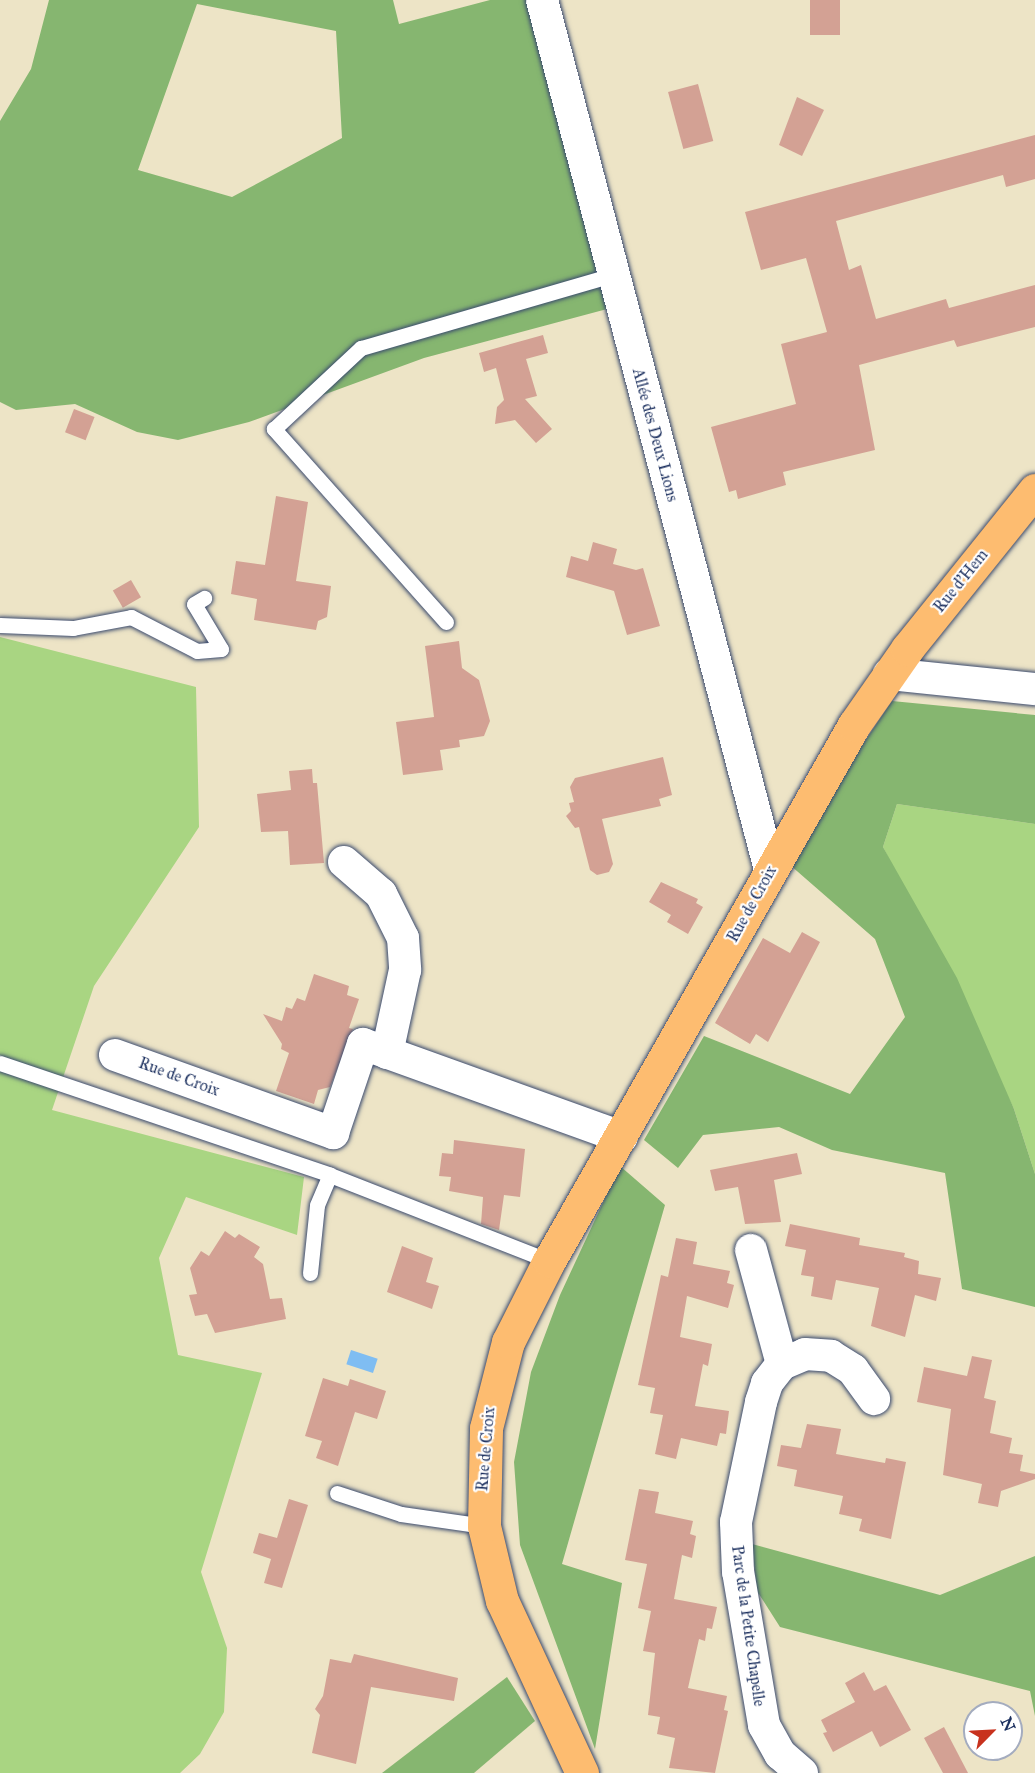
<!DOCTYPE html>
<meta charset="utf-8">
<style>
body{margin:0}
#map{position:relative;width:1035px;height:1773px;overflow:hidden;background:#ede4c6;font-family:"IM FELL Great Primer",serif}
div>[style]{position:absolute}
.green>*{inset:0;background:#a9d582}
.forest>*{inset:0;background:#86b670}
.water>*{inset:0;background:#7fbdf2;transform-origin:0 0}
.building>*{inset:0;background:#d3a194;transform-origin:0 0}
.roads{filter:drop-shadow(0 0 2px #3a4a6e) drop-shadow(0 0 2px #3a4a6e)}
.service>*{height:15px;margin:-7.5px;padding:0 7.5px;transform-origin:7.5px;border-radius:7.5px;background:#fff}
.minor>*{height:32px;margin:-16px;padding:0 16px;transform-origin:16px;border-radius:16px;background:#fff}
.primary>*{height:33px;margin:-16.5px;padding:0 16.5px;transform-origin:16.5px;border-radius:16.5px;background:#fdbc70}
span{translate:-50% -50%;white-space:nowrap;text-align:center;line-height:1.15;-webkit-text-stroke:4.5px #fff;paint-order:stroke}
.street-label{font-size:16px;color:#1b2f5e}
.north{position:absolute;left:963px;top:1701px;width:60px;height:60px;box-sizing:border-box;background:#fff;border:2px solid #a4acbf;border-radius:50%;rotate:66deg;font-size:16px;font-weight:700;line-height:24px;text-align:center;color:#1b2f5e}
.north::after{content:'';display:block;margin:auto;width:21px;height:27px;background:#c8321e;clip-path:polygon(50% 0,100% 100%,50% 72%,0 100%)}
</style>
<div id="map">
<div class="green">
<div style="clip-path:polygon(0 637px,196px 687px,199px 827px,94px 986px,52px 1110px,304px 1177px,297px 1235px,186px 1197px,159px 1258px,178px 1355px,262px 1373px,201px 1572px,227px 1648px,224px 1712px,200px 1754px,180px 1773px,0 1773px)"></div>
<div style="clip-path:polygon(897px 804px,1035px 824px,1035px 1174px,1014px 1109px,883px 847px)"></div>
</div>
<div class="forest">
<div style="clip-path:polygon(evenodd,49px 0,393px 0,399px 24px,490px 0,558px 0,637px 301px,424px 358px,249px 422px,178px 440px,137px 432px,75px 404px,16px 410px,0 402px,0 121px,31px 69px,49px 0,197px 4px,336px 31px,342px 138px,232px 197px,138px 170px,197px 4px)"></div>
<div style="clip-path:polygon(892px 701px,1035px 715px,1035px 824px,897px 804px,883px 847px,957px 978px,1014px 1109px,1035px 1174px,1035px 1307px,962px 1289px,945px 1173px,832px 1150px,779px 1127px,703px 1135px,678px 1168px,644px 1140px,704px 1036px,850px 1094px,905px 1017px,875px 939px,790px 865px,826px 799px)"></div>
<div style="clip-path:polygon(620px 1166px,665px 1205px,562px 1564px,622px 1583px,595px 1749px,520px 1545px,514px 1462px,531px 1372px,560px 1295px)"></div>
<div style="clip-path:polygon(752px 1544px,940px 1595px,1035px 1556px,1035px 1716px,1030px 1691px,780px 1627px,757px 1591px)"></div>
<div style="clip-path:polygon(507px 1677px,535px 1721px,474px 1773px,382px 1773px)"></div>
</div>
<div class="water">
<div style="left:351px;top:1350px;width:28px;height:15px;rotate:18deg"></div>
</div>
<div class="building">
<div style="left:810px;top:0;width:30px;height:35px"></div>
<div style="left:698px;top:84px;width:59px;height:31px;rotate:75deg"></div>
<div style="clip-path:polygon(797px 97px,824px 110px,802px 156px,779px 145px)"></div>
<div style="clip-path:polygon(1035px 135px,1035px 179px,1006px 187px,1003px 175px,836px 221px,849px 270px,861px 265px,876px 319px,946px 299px,949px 308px,1035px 285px,1035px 327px,957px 347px,954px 340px,859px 365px,875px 450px,783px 472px,786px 485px,738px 499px,736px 490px,729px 492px,711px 427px,796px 404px,781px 344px,827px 332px,806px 258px,761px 270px,745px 212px)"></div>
<div style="clip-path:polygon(543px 335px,548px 353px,526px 359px,537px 396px,525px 399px,552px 429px,536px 443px,515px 420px,495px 424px,497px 407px,504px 400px,496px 368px,484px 372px,479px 353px)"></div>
<div style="left:74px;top:409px;width:22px;height:25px;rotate:21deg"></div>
<div style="clip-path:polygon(276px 496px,308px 502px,296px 581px,331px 586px,327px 617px,318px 621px,316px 630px,254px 620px,257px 599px,231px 594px,236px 561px,265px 565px)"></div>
<div style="clip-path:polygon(593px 542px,617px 549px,613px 564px,636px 570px,643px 568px,660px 626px,627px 635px,614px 591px,566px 577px,571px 556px,588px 561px)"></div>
<div style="left:131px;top:580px;width:20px;height:21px;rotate:60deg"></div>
<div style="clip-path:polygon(459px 641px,462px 668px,479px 680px,490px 721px,484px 736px,459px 740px,460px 747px,440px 750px,443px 770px,403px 775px,396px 722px,434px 717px,425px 646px)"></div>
<div style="clip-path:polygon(663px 757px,672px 795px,659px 799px,661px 806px,602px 819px,613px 864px,609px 872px,597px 875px,590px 870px,579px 827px,575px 828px,566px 816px,571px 811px,569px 803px,574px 802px,570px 787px,575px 778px)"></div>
<div style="clip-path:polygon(312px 769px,313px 783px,317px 783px,324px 863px,290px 865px,288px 831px,261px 832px,257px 794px,291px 790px,289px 771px)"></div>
<div style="clip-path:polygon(661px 882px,698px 899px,696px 903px,703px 907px,688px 934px,667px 922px,671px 915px,649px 902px)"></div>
<div style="clip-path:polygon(802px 932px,820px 942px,768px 1042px,756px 1034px,750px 1044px,715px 1023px,763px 938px,790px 953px)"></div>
<div style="clip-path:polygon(314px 974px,349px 986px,347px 995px,359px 999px,349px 1028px,353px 1029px,330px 1087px,318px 1090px,314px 1104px,276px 1091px,289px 1053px,281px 1049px,282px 1044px,263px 1014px,282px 1021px,286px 1007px,292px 1009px,297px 998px,305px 1001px)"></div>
<div style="clip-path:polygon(454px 1140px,525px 1149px,520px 1197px,504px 1195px,499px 1230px,481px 1224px,483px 1197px,449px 1191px,451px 1177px,439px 1176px,442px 1153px,453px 1154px)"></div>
<div style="clip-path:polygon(797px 1153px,802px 1174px,774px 1180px,781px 1222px,745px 1224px,738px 1187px,715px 1191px,710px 1170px)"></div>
<div style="clip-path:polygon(790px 1224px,860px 1238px,859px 1245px,905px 1253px,904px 1257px,919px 1261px,918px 1274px,941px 1278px,936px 1301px,915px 1295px,905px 1337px,871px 1326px,879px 1288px,836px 1280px,832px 1300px,811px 1296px,814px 1277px,801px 1275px,806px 1250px,785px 1246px)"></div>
<div style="clip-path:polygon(225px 1231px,235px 1238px,239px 1234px,260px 1247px,254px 1257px,263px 1264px,270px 1299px,282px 1298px,286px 1319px,215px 1333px,207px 1314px,195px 1316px,189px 1295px,197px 1294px,190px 1268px,201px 1251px,209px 1256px)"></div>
<div style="clip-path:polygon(676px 1238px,697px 1242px,693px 1264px,730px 1271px,727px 1283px,734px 1285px,728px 1308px,687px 1296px,680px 1337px,712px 1344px,708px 1366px,703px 1364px,695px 1406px,729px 1411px,726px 1434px,720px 1433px,717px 1446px,681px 1438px,676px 1459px,655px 1454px,663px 1415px,650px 1413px,655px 1388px,638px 1385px,661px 1275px,668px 1277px)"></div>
<div style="clip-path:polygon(402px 1246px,433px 1258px,426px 1282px,439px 1286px,432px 1309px,387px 1292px)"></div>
<div style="clip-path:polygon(972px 1356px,992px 1360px,984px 1398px,996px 1401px,990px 1433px,1012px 1438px,1009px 1453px,1023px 1455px,1020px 1471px,1035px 1474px,1035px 1479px,1001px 1491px,998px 1507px,978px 1503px,982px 1484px,943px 1475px,951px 1409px,917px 1402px,924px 1367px,967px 1376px)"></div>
<div style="clip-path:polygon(323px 1378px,348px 1386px,350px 1379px,386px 1391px,377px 1419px,355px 1412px,338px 1466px,316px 1458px,322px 1441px,305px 1436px)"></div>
<div style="clip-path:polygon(807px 1424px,841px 1429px,836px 1454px,885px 1463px,886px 1458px,906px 1462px,891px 1539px,859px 1531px,862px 1519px,839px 1514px,843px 1496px,794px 1486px,797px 1470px,777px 1466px,781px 1445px,801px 1448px)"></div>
<div style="clip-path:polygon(639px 1489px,659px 1492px,655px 1513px,693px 1521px,690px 1534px,696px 1536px,692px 1558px,682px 1555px,674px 1599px,717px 1607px,712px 1629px,707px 1628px,705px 1641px,699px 1639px,688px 1688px,727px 1696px,724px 1710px,728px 1711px,715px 1773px,669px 1768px,675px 1738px,657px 1734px,660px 1717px,648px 1715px,655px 1653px,643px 1651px,651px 1611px,638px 1608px,647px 1564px,625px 1560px)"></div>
<div style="clip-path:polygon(289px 1499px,308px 1505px,282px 1588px,264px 1583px,271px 1559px,253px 1553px,259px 1533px,277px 1538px)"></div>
<div style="clip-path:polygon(354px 1654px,458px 1678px,454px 1701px,371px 1687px,356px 1764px,312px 1753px,320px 1715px,315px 1709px,323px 1696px,330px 1659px,351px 1663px)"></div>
<div style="clip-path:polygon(864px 1672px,874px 1691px,886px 1685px,911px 1730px,880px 1747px,872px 1731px,833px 1752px,823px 1733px,827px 1732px,821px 1720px,855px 1702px,845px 1683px)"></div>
<div style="clip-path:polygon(944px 1727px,968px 1773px,943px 1773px,924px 1738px)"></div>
</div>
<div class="roads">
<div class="service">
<div style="left:446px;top:622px;width:259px;rotate:-131.7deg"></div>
<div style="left:274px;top:429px;width:119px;rotate:-43deg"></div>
<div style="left:361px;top:348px;width:261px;rotate:-16.2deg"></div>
<div style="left:0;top:625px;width:73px;rotate:2.4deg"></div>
<div style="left:73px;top:628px;width:59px;rotate:-10.7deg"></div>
<div style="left:131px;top:617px;width:74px;rotate:27.3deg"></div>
<div style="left:197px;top:651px;width:24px;rotate:-5deg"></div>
<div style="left:221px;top:649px;width:52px;rotate:-121deg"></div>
<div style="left:194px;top:604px;width:12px;rotate:-31deg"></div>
<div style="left:0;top:1063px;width:348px;rotate:18.7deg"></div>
<div style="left:330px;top:1175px;width:235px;rotate:21.4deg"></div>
<div style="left:310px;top:1273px;width:68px;rotate:-84.1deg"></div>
<div style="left:317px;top:1205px;width:33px;rotate:-67deg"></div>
<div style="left:337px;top:1493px;width:67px;rotate:18.2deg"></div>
<div style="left:401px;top:1514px;width:84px;rotate:8.2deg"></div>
</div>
<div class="minor">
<div style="left:542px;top:0;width:899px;rotate:75.31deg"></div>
<div style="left:889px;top:674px;width:147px;rotate:5.9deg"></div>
<div style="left:344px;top:862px;width:49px;rotate:40.9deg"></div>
<div style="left:381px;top:894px;width:49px;rotate:63.4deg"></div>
<div style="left:403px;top:938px;width:32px;rotate:86deg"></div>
<div style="left:405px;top:970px;width:85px;rotate:102.2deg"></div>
<div style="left:115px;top:1055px;width:232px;rotate:19.7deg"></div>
<div style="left:333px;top:1133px;width:94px;rotate:-71.4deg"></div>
<div style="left:363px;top:1044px;width:275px;rotate:19.8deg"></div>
<div style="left:751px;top:1250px;width:118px;rotate:74.8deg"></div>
<div style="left:802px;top:1773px;width:29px;rotate:-139deg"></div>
<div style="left:780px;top:1754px;width:33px;rotate:-119deg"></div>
<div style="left:764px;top:1725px;width:155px;rotate:-99.6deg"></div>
<div style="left:738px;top:1572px;width:50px;rotate:-92.3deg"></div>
<div style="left:736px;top:1522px;width:123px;rotate:-78.2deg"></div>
<div style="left:761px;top:1402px;width:20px;rotate:-72deg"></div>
<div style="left:767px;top:1383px;width:24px;rotate:-52deg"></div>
<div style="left:782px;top:1364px;width:25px;rotate:-23deg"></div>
<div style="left:805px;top:1354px;width:26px;rotate:4deg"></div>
<div style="left:831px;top:1356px;width:26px;rotate:32deg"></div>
<div style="left:853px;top:1370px;width:36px;rotate:54deg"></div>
</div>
<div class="primary">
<div style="left:582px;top:1773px;width:190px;rotate:-114.9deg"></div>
<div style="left:502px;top:1601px;width:77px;rotate:-103.5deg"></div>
<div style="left:484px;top:1526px;width:98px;rotate:-88.8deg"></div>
<div style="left:486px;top:1428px;width:89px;rotate:-75.7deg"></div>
<div style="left:508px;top:1342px;width:91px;rotate:-63.2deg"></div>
<div style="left:549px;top:1261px;width:617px;rotate:-60.36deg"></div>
<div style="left:854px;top:725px;width:93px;rotate:-55.1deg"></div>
<div style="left:907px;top:649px;width:204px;rotate:-51.2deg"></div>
</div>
</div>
<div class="street-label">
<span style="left:655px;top:435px;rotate:75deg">Allée des Deux Lions</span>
<span style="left:961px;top:581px;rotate:-51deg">Rue d'Hem</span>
<span style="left:752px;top:904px;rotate:-61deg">Rue de Croix</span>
<span style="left:179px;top:1077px;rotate:20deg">Rue de Croix</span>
<span style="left:486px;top:1449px;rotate:-85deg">Rue de Croix</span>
<span style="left:748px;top:1626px;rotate:82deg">Parc de la Petite Chapelle</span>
</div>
<div class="north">N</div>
</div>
